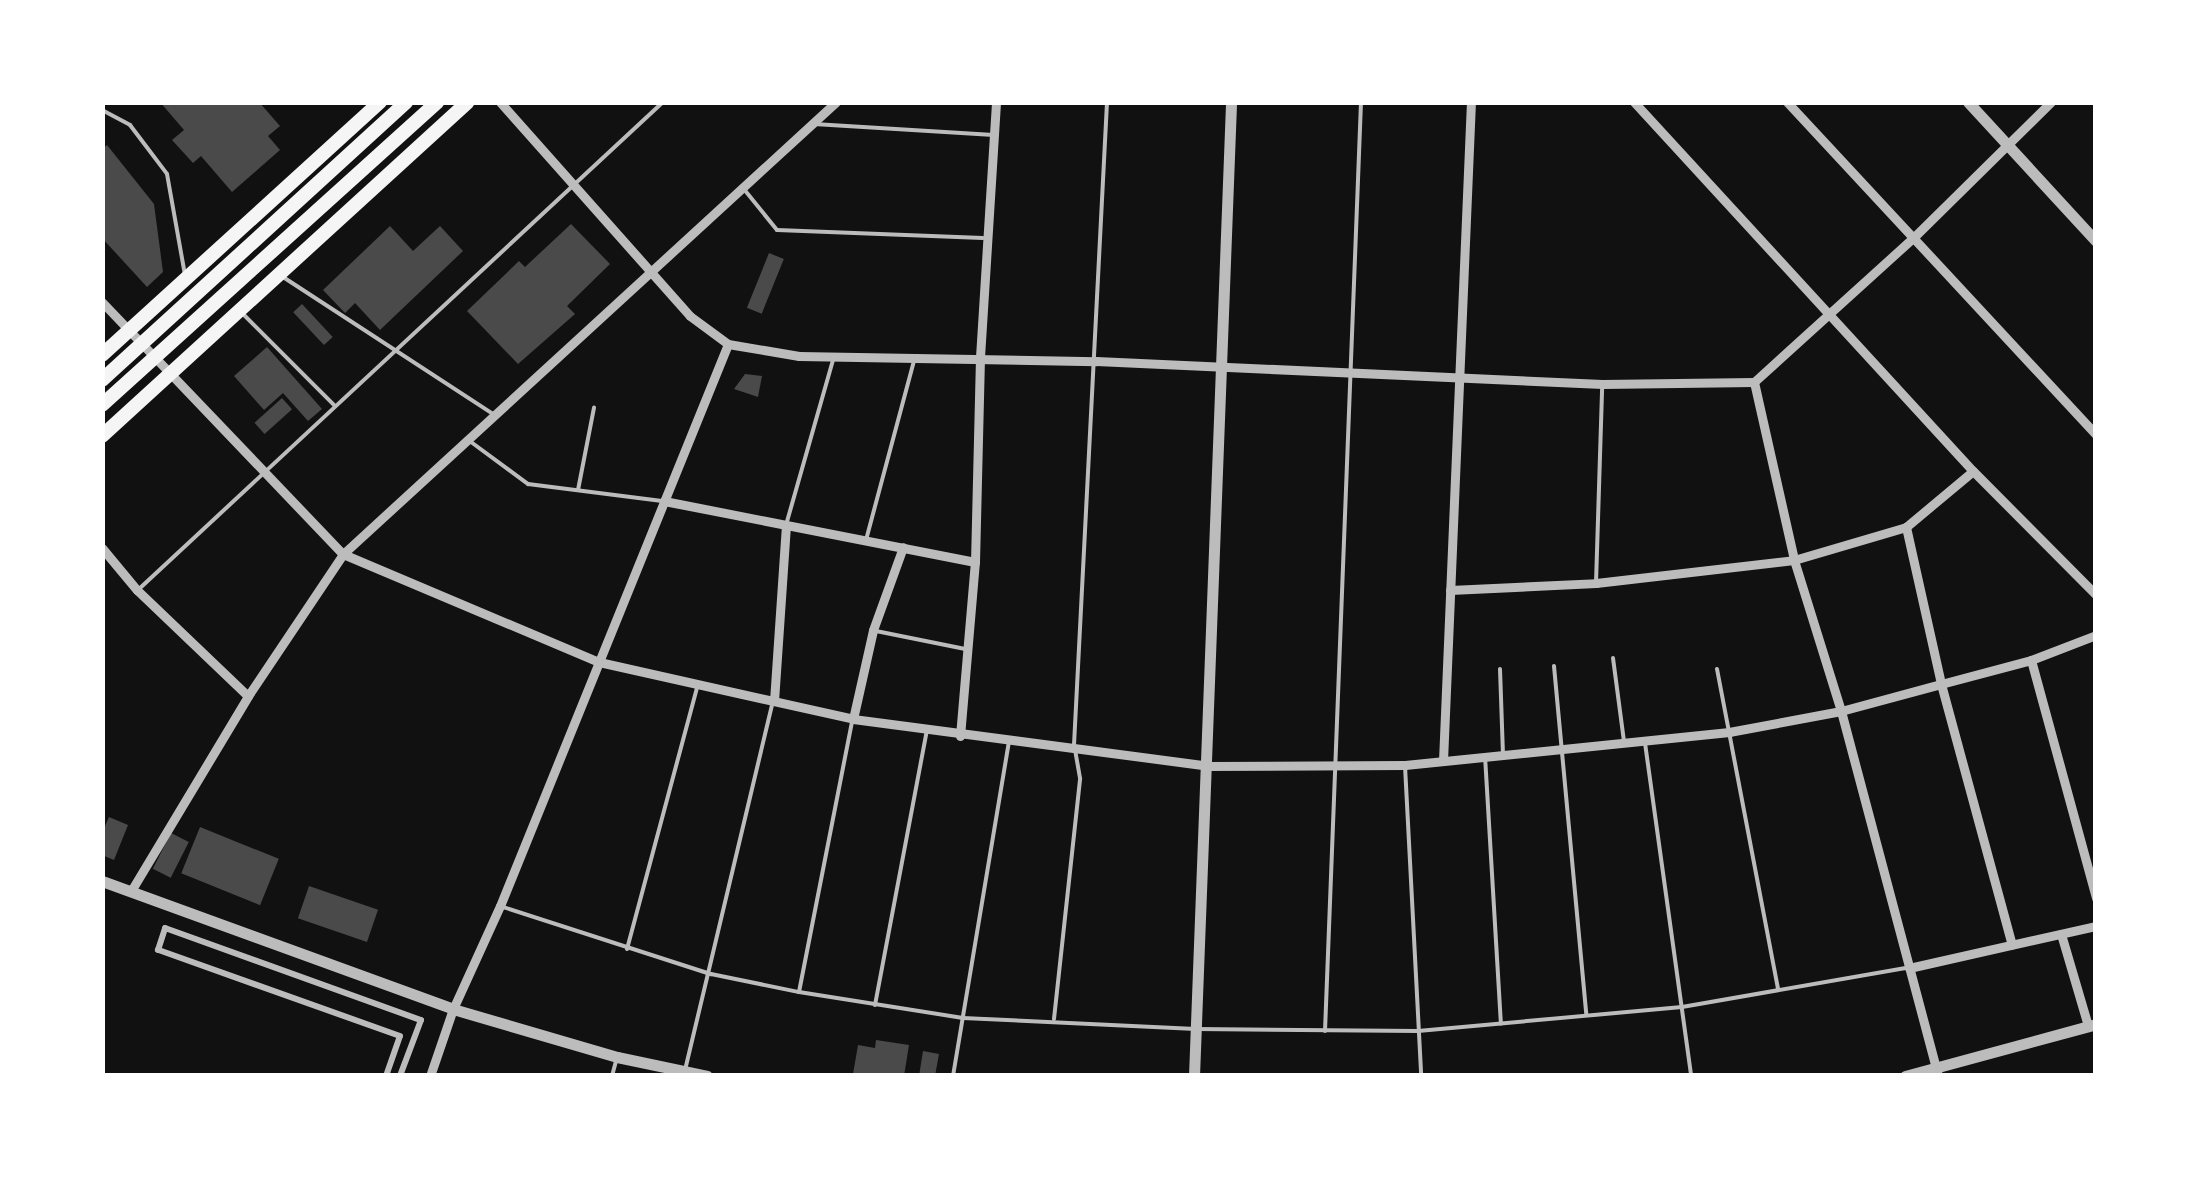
<!DOCTYPE html>
<style>
body{margin:0}
#map{position:relative;width:2198px;height:1178px;overflow:hidden;background:#111;font-family:Poppins,sans-serif}
div>[style]{position:absolute}
.building>*{inset:0;background:#4a4a4a;transform-origin:0 0}
.service>*{height:4px;margin:-2px;padding:0 2px;transform-origin:2px;border-radius:2px;background:#bcbcbc}
.pedestrian>*{height:6px;margin:-3px;padding:0 3px;transform-origin:3px;border-radius:3px;background:#bcbcbc}
.minor>*{height:9px;margin:-4.5px;padding:0 4.5px;transform-origin:4.5px;border-radius:4.5px;background:#bcbcbc}
.tertiary>*{height:11px;margin:-5.5px;padding:0 5.5px;transform-origin:5.5px;border-radius:5.5px;background:#bcbcbc}
.primary>*{height:14px;margin:-7px;padding:0 7px;transform-origin:7px;border-radius:7px;background:#f5f5f5}
span{translate:-50% -50%;white-space:nowrap;text-align:center;line-height:1.15;-webkit-text-stroke:8px #fff;paint-order:stroke}
.frame{position:absolute;inset:0;border:105px solid #fff;pointer-events:none}
</style>
<div id="map">
<div class="building">
<div style="clip-path:polygon(160px 102px,259px 102px,280px 126px,268px 136px,280px 150px,232px 192px,201px 156px,193px 163px,172px 140px,184px 130px)"></div>
<div style="clip-path:polygon(107px 145px,154px 204px,163px 272px,147px 287px,102px 238px,102px 149px)"></div>
<div style="clip-path:polygon(571px 224px,610px 264px,567px 306px,575px 314px,518px 364px,467px 311px,519px 261px,525px 267px)"></div>
<div style="clip-path:polygon(390px 226px,413px 251px,440px 226px,463px 251px,380px 330px,355px 303px,345px 313px,323px 290px)"></div>
<div style="left:769px;top:253px;width:16px;height:59px;rotate:22deg"></div>
<div style="left:302px;top:304px;width:45px;height:12px;rotate:47deg"></div>
<div style="clip-path:polygon(267px 347px,322px 409px,308px 421px,283px 393px,264px 410px,234px 376px)"></div>
<div style="clip-path:polygon(745px 374px,762px 376px,758px 397px,734px 389px)"></div>
<div style="left:282px;top:398px;width:15px;height:37px;rotate:48deg"></div>
<div style="clip-path:polygon(109px 817px,128px 825px,114px 860px,102px 855px,102px 833px)"></div>
<div style="left:200px;top:827px;width:85px;height:50px;rotate:22deg"></div>
<div style="left:171px;top:833px;width:20px;height:40px;rotate:27deg"></div>
<div style="left:309px;top:886px;width:73px;height:34px;rotate:19deg"></div>
<div style="clip-path:polygon(876px 1040px,909px 1045px,904px 1076px,853px 1074px,858px 1045px,875px 1048px)"></div>
<div style="clip-path:polygon(923px 1051px,939px 1054px,935px 1076px,919px 1076px)"></div>
</div>
<div class="service">
<div style="left:102px;top:110px;width:32px;rotate:28deg"></div>
<div style="left:130px;top:125px;width:61px;rotate:52.9deg"></div>
<div style="left:167px;top:174px;width:103px;rotate:79.9deg"></div>
<div style="left:814px;top:124px;width:180px;rotate:3.5deg"></div>
<div style="left:743px;top:188px;width:54px;rotate:51deg"></div>
<div style="left:777px;top:230px;width:206px;rotate:2.2deg"></div>
<div style="left:283px;top:277px;width:251px;rotate:33.1deg"></div>
<div style="left:243px;top:314px;width:130px;rotate:45deg"></div>
<div style="left:471px;top:442px;width:71px;rotate:36.4deg"></div>
<div style="left:528px;top:484px;width:135px;rotate:7.2deg"></div>
<div style="left:578px;top:490px;width:84px;rotate:-79deg"></div>
<div style="left:786px;top:525px;width:175px;rotate:-74.1deg"></div>
<div style="left:866px;top:540px;width:185px;rotate:-75deg"></div>
<div style="left:1596px;top:583px;width:195px;rotate:-88.2deg"></div>
<div style="left:139px;top:589px;width:715px;rotate:-42.9deg"></div>
<div style="left:876px;top:631px;width:91px;rotate:11.4deg"></div>
<div style="left:1613px;top:658px;width:85px;rotate:82.5deg"></div>
<div style="left:1554px;top:666px;width:349px;rotate:84.7deg"></div>
<div style="left:1500px;top:669px;width:86px;rotate:88deg"></div>
<div style="left:1717px;top:669px;width:325px;rotate:79.2deg"></div>
<div style="left:1645px;top:743px;width:336px;rotate:82.1deg"></div>
<div style="left:1485px;top:756px;width:268px;rotate:86.6deg"></div>
<div style="left:1405px;top:766px;width:310px;rotate:87deg"></div>
<div style="left:500px;top:906px;width:222px;rotate:17.9deg"></div>
<div style="left:711px;top:974px;width:90px;rotate:11.6deg"></div>
<div style="left:799px;top:992px;width:166px;rotate:9deg"></div>
<div style="left:963px;top:1018px;width:233px;rotate:2.7deg"></div>
<div style="left:1196px;top:1029px;width:222px;rotate:0.5deg"></div>
<div style="left:1418px;top:1031px;width:265px;rotate:-5.2deg"></div>
<div style="left:1682px;top:1007px;width:227px;rotate:-9.9deg"></div>
<div style="left:627px;top:949px;width:270px;rotate:-75deg"></div>
<div style="left:799px;top:992px;width:275px;rotate:-78.9deg"></div>
<div style="left:875px;top:1005px;width:280px;rotate:-79.3deg"></div>
<div style="left:1054px;top:1019px;width:242px;rotate:-83.8deg"></div>
<div style="left:1080px;top:778px;width:34px;rotate:-100deg"></div>
<div style="left:1074px;top:745px;width:644px;rotate:-87.06deg"></div>
<div style="left:1325px;top:1031px;width:930px;rotate:-87.78deg"></div>
<div style="left:686px;top:1066px;width:375px;rotate:-76.6deg"></div>
<div style="left:612px;top:1076px;width:16px;rotate:-75deg"></div>
<div style="left:953px;top:1076px;width:340px;rotate:-80.5deg"></div>
</div>
<div class="pedestrian">
<div style="left:386px;top:1076px;width:42px;rotate:-70.7deg"></div>
<div style="left:400px;top:1036px;width:257px;rotate:-160.4deg"></div>
<div style="left:158px;top:950px;width:23px;rotate:-72deg"></div>
<div style="left:165px;top:928px;width:272px;rotate:19.8deg"></div>
<div style="left:421px;top:1020px;width:60px;rotate:110.6deg"></div>
</div>
<div class="minor">
<div style="left:500px;top:102px;width:286px;rotate:48.4deg"></div>
<div style="left:690px;top:316px;width:47px;rotate:36.4deg"></div>
<div style="left:728px;top:344px;width:72px;rotate:9.6deg"></div>
<div style="left:799px;top:356px;width:297px;rotate:1deg"></div>
<div style="left:1096px;top:361px;width:507px;rotate:2.6deg"></div>
<div style="left:1602px;top:384px;width:152px;rotate:-0.8deg"></div>
<div style="left:1754px;top:382px;width:215px;rotate:-42.2deg"></div>
<div style="left:1913px;top:238px;width:194px;rotate:-44.6deg"></div>
<div style="left:1634px;top:102px;width:501px;rotate:47.43deg"></div>
<div style="left:1973px;top:471px;width:175px;rotate:45.2deg"></div>
<div style="left:1787px;top:102px;width:454px;rotate:47.1deg"></div>
<div style="left:102px;top:302px;width:349px;rotate:46.3deg"></div>
<div style="left:343px;top:554px;width:278px;rotate:22.9deg"></div>
<div style="left:599px;top:662px;width:260px;rotate:12.6deg"></div>
<div style="left:853px;top:719px;width:358px;rotate:7.5deg"></div>
<div style="left:1208px;top:766px;width:197px;rotate:-0.3deg"></div>
<div style="left:1405px;top:765px;width:326px;rotate:-5.8deg"></div>
<div style="left:1729px;top:732px;width:114px;rotate:-10.6deg"></div>
<div style="left:1841px;top:711px;width:104px;rotate:-15.1deg"></div>
<div style="left:1941px;top:684px;width:93px;rotate:-14.9deg"></div>
<div style="left:2031px;top:660px;width:70px;rotate:-21deg"></div>
<div style="left:1754px;top:382px;width:182px;rotate:77.3deg"></div>
<div style="left:1794px;top:560px;width:158px;rotate:72.7deg"></div>
<div style="left:1841px;top:711px;width:378px;rotate:75.1deg"></div>
<div style="left:664px;top:501px;width:317px;rotate:11.1deg"></div>
<div style="left:1906px;top:527px;width:161px;rotate:77.4deg"></div>
<div style="left:1941px;top:684px;width:270px;rotate:74.8deg"></div>
<div style="left:102px;top:548px;width:55px;rotate:50.2deg"></div>
<div style="left:137px;top:590px;width:153px;rotate:43.7deg"></div>
<div style="left:1450px;top:590px;width:146px;rotate:-2.7deg"></div>
<div style="left:1596px;top:583px;width:199px;rotate:-6.6deg"></div>
<div style="left:1794px;top:560px;width:117px;rotate:-16.4deg"></div>
<div style="left:1906px;top:527px;width:87px;rotate:-39.9deg"></div>
<div style="left:2031px;top:660px;width:247px;rotate:74.7deg"></div>
<div style="left:774px;top:701px;width:176px;rotate:-86.1deg"></div>
<div style="left:853px;top:719px;width:91px;rotate:-77.3deg"></div>
<div style="left:873px;top:630px;width:88px;rotate:-70.1deg"></div>
<div style="left:960px;top:736px;width:175px;rotate:-85.1deg"></div>
<div style="left:975px;top:562px;width:205px;rotate:-88.6deg"></div>
<div style="left:980px;top:357px;width:256px;rotate:-86.4deg"></div>
<div style="left:1443px;top:761px;width:660px;rotate:-87.57deg"></div>
<div style="left:131px;top:891px;width:227px;rotate:-59deg"></div>
<div style="left:248px;top:696px;width:171px;rotate:-56.2deg"></div>
<div style="left:343px;top:554px;width:669px;rotate:-42.52deg"></div>
<div style="left:2061px;top:934px;width:96px;rotate:73.6deg"></div>
<div style="left:1909px;top:968px;width:192px;rotate:-12.7deg"></div>
<div style="left:430px;top:1076px;width:71px;rotate:-71.1deg"></div>
<div style="left:453px;top:1009px;width:113px;rotate:-65.5deg"></div>
<div style="left:500px;top:906px;width:606px;rotate:-67.92deg"></div>
</div>
<div class="tertiary">
<div style="left:1968px;top:102px;width:189px;rotate:47.4deg"></div>
<div style="left:102px;top:881px;width:374px;rotate:20deg"></div>
<div style="left:453px;top:1009px;width:171px;rotate:16.3deg"></div>
<div style="left:617px;top:1057px;width:92px;rotate:11.9deg"></div>
<div style="left:1194px;top:1076px;width:975px;rotate:-87.82deg"></div>
<div style="left:1905px;top:1076px;width:198px;rotate:-15.2deg"></div>
</div>
<div class="primary">
<div style="left:102px;top:355px;width:376px;rotate:-42.3deg"></div>
<div style="left:102px;top:380px;width:412px;rotate:-42.4deg"></div>
<div style="left:102px;top:405px;width:452px;rotate:-42.1deg"></div>
<div style="left:102px;top:436px;width:495px;rotate:-42.4deg"></div>
</div>
<div class="frame"></div>
</div>
